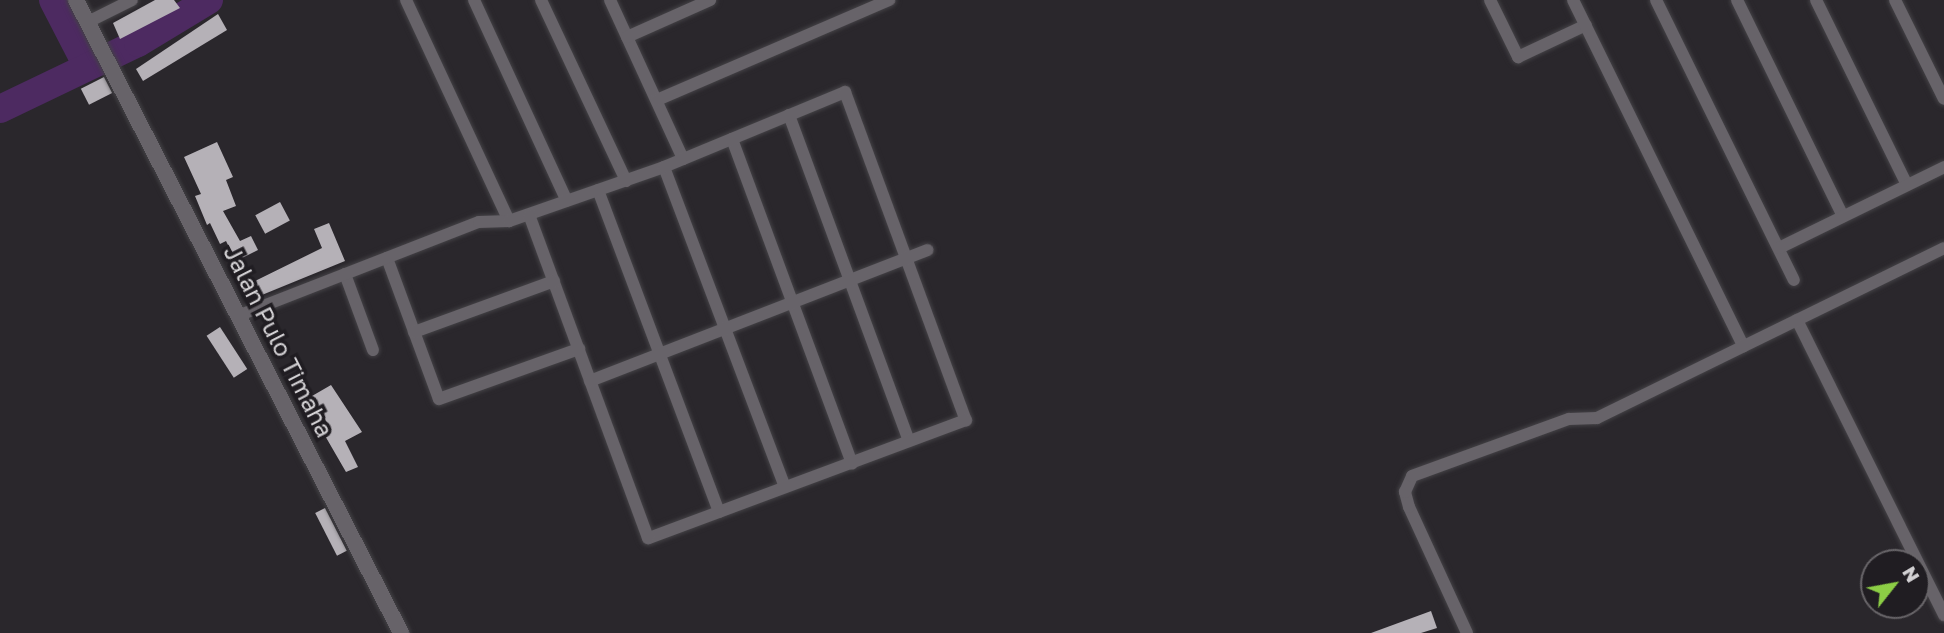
<!DOCTYPE html>
<style>
body{margin:0}
#map{position:relative;width:1944px;height:633px;overflow:hidden;background:#2a272c;font-family:"Golos Text",sans-serif}
div>[style]{position:absolute}
.river>*{height:28px;margin:-14px;padding:0 14px;transform-origin:14px;border-radius:14px;background:#4d2a61}
.building>*{inset:0;background:#b5b1b7;transform-origin:0 0}
.roads{filter:drop-shadow(0 0 2px #444246) drop-shadow(0 0 2px #444246)}
.minor>*{height:12px;margin:-6px;padding:0 6px;transform-origin:6px;border-radius:6px;background:#676369}
.tertiary>*{height:16px;margin:-8px;padding:0 8px;transform-origin:8px;border-radius:8px;background:#676369}
span{translate:-50% -50%;white-space:nowrap;text-align:center;line-height:1.15;-webkit-text-stroke:7px #201d22;paint-order:stroke}
.street-label{font-size:24px;color:#d3d1d4}
.north{position:absolute;left:1860px;top:549px;width:70px;height:70px;box-sizing:border-box;background:#201d22;border:2px solid #686569;border-radius:50%;rotate:59deg;font-size:19px;font-weight:700;line-height:28px;text-align:center;color:#d3d1d4}
.north::after{content:'';display:block;margin:auto;width:24px;height:32px;background:#8cce45;clip-path:polygon(50% 0,100% 100%,50% 72%,0 100%)}
</style>
<div id="map">
<div class="river">
<div style="left:53px;top:0;width:74px;rotate:62.7deg"></div>
<div style="left:0;top:109px;width:153px;rotate:-25.6deg"></div>
<div style="left:138px;top:43px;width:83px;rotate:-31.2deg"></div>
</div>
<div class="building">
<div style="clip-path:polygon(155px 0,174px 0,180px 8px,120px 39px,113px 23px)"></div>
<div style="clip-path:polygon(218px 14px,227px 30px,143px 81px,136px 69px)"></div>
<div style="left:104px;top:77px;width:18px;height:26px;rotate:63deg"></div>
<div style="clip-path:polygon(217px 142px,233px 177px,226px 180px,236px 206px,223px 211px,240px 241px,251px 236px,258px 250px,236px 261px,226px 241px,220px 244px,210px 223px,207px 225px,195px 196px,201px 194px,184px 157px)"></div>
<div style="left:280px;top:202px;width:21px;height:28px;rotate:62deg"></div>
<div style="clip-path:polygon(329px 223px,345px 261px,257px 297px,251px 283px,322px 248px,314px 229px)"></div>
<div style="left:220px;top:327px;width:50px;height:16px;rotate:57deg"></div>
<div style="clip-path:polygon(331px 385px,362px 432px,345px 441px,358px 467px,346px 472px,324px 434px,331px 430px,312px 396px)"></div>
<div style="left:325px;top:508px;width:48px;height:11px;rotate:63deg"></div>
<div style="clip-path:polygon(1431px 611px,1437px 628px,1421px 633px,1371px 633px)"></div>
</div>
<div class="roads">
<div class="minor">
<div style="left:406px;top:0;width:244px;rotate:65deg"></div>
<div style="left:474px;top:0;width:221px;rotate:65.2deg"></div>
<div style="left:541px;top:0;width:200px;rotate:64.8deg"></div>
<div style="left:610px;top:0;width:175px;rotate:65.3deg"></div>
<div style="left:1490px;top:0;width:64px;rotate:63.8deg"></div>
<div style="left:1518px;top:57px;width:75px;rotate:-25.2deg"></div>
<div style="left:1573px;top:0;width:386px;rotate:63.8deg"></div>
<div style="left:1656px;top:0;width:312px;rotate:63.8deg"></div>
<div style="left:1737px;top:0;width:241px;rotate:63.9deg"></div>
<div style="left:1816px;top:0;width:206px;rotate:63.8deg"></div>
<div style="left:1895px;top:0;width:110px;rotate:63.7deg"></div>
<div style="left:88px;top:22px;width:49px;rotate:-26.6deg"></div>
<div style="left:627px;top:37px;width:91px;rotate:-24deg"></div>
<div style="left:657px;top:100px;width:253px;rotate:-23.3deg"></div>
<div style="left:789px;top:115px;width:347px;rotate:69.8deg"></div>
<div style="left:732px;top:139px;width:346px;rotate:69.7deg"></div>
<div style="left:664px;top:167px;width:342px;rotate:69.3deg"></div>
<div style="left:598px;top:190px;width:344px;rotate:69.4deg"></div>
<div style="left:1779px;top:248px;width:184px;rotate:-26.1deg"></div>
<div style="left:387px;top:258px;width:150px;rotate:69.8deg"></div>
<div style="left:439px;top:399px;width:149px;rotate:-19.7deg"></div>
<div style="left:345px;top:274px;width:81px;rotate:69.8deg"></div>
<div style="left:240px;top:315px;width:256px;rotate:-21.3deg"></div>
<div style="left:479px;top:222px;width:30px;rotate:-2deg"></div>
<div style="left:509px;top:221px;width:164px;rotate:-19.2deg"></div>
<div style="left:664px;top:167px;width:196px;rotate:-22.5deg"></div>
<div style="left:845px;top:92px;width:350px;rotate:69.8deg"></div>
<div style="left:966px;top:420px;width:339px;rotate:159.6deg"></div>
<div style="left:648px;top:538px;width:344px;rotate:-110.2deg"></div>
<div style="left:1797px;top:320px;width:330px;rotate:63.5deg"></div>
<div style="left:414px;top:332px;width:149px;rotate:-20deg"></div>
<div style="left:590px;top:381px;width:362px;rotate:-21.2deg"></div>
<div style="left:1467px;top:633px;width:139px;rotate:-114.7deg"></div>
<div style="left:1409px;top:507px;width:16px;rotate:-105deg"></div>
<div style="left:1405px;top:492px;width:17px;rotate:-66deg"></div>
<div style="left:1412px;top:476px;width:167px;rotate:-20deg"></div>
<div style="left:1569px;top:419px;width:28px;rotate:-2deg"></div>
<div style="left:1597px;top:418px;width:386px;rotate:-26.1deg"></div>
</div>
<div class="tertiary">
<div style="left:76px;top:0;width:712px;rotate:62.82deg"></div>
</div>
</div>
<div class="street-label">
<span style="left:279px;top:341px;rotate:63deg">Jalan Pulo Timaha</span>
</div>
<div class="north">N</div>
</div>
